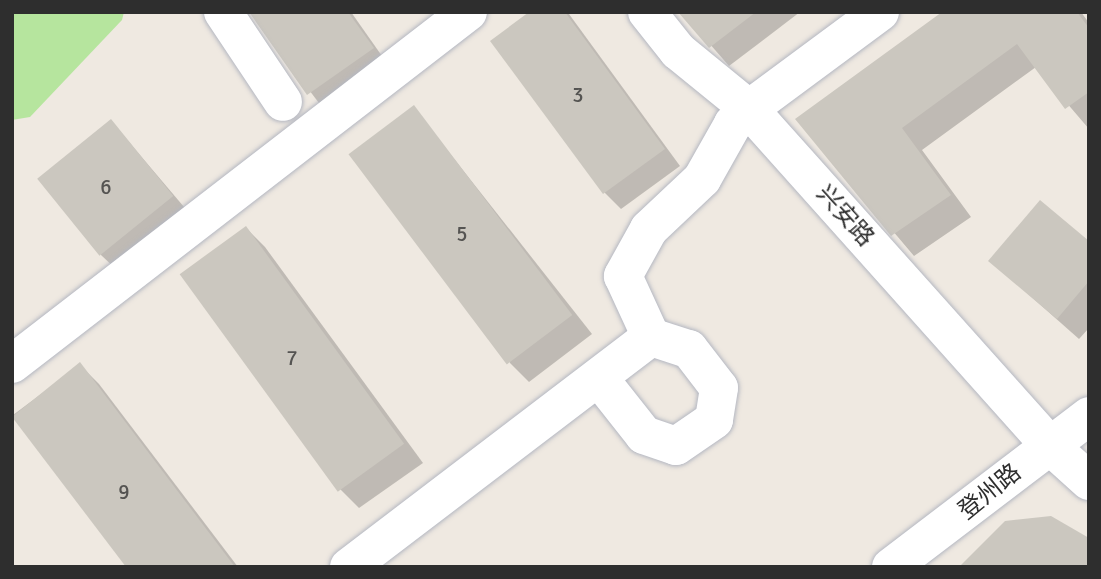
<!DOCTYPE html>
<meta charset="utf-8">
<style>
body{margin:0}
#map{position:relative;width:1101px;height:579px;overflow:hidden;background:#efe9e1;font-family:Signika,"Noto Sans SC",sans-serif}
div>[style]{position:absolute}
.green>*{inset:0;background:#b6e59e}
.shadow>*{inset:0;background:#0003}
.building>*{inset:0;background:#cbc7bf;transform-origin:0 0}
.roads{filter:drop-shadow(0 0 2px #b4b7c1) drop-shadow(0 0 2px #b4b7c1)}
.street>*{height:38px;margin:-19px;padding:0 19px;transform-origin:19px;border-radius:19px;background:#fff}
.secondary>*{height:38px;margin:-19px;padding:0 19px;transform-origin:19px;border-radius:19px;background:#fff}
span{translate:-50% -50%;white-space:nowrap;text-align:center;line-height:1.15;-webkit-text-stroke:7px #fff;paint-order:stroke}
.number-label{font-size:21px;color:#555452}
.number-label span{-webkit-text-stroke-width:0}
.street-label{font-size:24px;color:#2e2e2e}
.frame{position:absolute;inset:0;border:14px solid #2e2e2e;pointer-events:none}
</style>
<div id="map">
<div class="green">
<div style="clip-path:polygon(12px 12px,124px 12px,122px 20px,30px 117px,12px 120px)"></div>
</div>
<div class="shadow">
<div style="clip-path:polygon(250px 12px,351px 12px,389px 66px,325px 111px)"></div>
<div style="clip-path:polygon(532px 12px,569px 14px,680px 166px,621px 209px,605px 193px)"></div>
<div style="clip-path:polygon(682px 12px,800px 12px,729px 66px)"></div>
<div style="clip-path:polygon(945px 12px,1081px 12px,1089px 23px,1089px 129px,1036px 67px,922px 150px,971px 217px,914px 256px,798px 119px)"></div>
<div style="clip-path:polygon(414px 108px,592px 334px,529px 382px,510px 363px)"></div>
<div style="clip-path:polygon(111px 121px,190px 214px,118px 271px,101px 255px)"></div>
<div style="clip-path:polygon(246px 228px,265px 247px,423px 463px,359px 508px,340px 489px,182px 275px)"></div>
<div style="clip-path:polygon(1089px 243px,1089px 328px,1079px 339px,991px 261px)"></div>
<div style="clip-path:polygon(80px 365px,99px 384px,238px 567px,128px 567px,13px 415px)"></div>
</div>
<div class="building">
<div style="clip-path:polygon(249px 12px,348px 12px,374px 48px,307px 95px)"></div>
<div style="clip-path:polygon(529px 12px,565px 12px,665px 149px,603px 194px,490px 41px)"></div>
<div style="clip-path:polygon(678px 12px,756px 12px,709px 48px)"></div>
<div style="clip-path:polygon(942px 12px,1077px 12px,1089px 28px,1089px 92px,1065px 109px,1017px 44px,902px 128px,951px 195px,891px 236px,795px 119px)"></div>
<div style="left:414px;top:105px;width:263px;height:82px;rotate:53deg"></div>
<div style="left:111px;top:119px;width:99px;height:95px;rotate:51deg"></div>
<div style="clip-path:polygon(1040px 200px,1089px 241px,1089px 281px,1057px 319px,988px 261px)"></div>
<div style="left:246px;top:226px;width:269px;height:82px;rotate:54deg"></div>
<div style="clip-path:polygon(80px 362px,235px 567px,126px 567px,12px 417px)"></div>
<div style="clip-path:polygon(1051px 516px,1089px 538px,1089px 567px,959px 567px,1005px 521px)"></div>
</div>
<div class="roads">
<div class="street">
<div style="left:223px;top:12px;width:108px;rotate:56.3deg"></div>
<div style="left:647px;top:12px;width:50px;rotate:51.5deg"></div>
<div style="left:678px;top:51px;width:92px;rotate:39.2deg"></div>
<div style="left:749px;top:109px;width:22px;rotate:137deg"></div>
<div style="left:733px;top:124px;width:63px;rotate:119.4deg"></div>
<div style="left:702px;top:179px;width:73px;rotate:136.7deg"></div>
<div style="left:649px;top:229px;width:54px;rotate:119deg"></div>
<div style="left:623px;top:276px;width:67px;rotate:65.3deg"></div>
<div style="left:12px;top:364px;width:576px;rotate:-37.67deg"></div>
<div style="left:349px;top:567px;width:380px;rotate:-37.3deg"></div>
<div style="left:651px;top:337px;width:40px;rotate:18deg"></div>
<div style="left:689px;top:349px;width:49px;rotate:52.4deg"></div>
<div style="left:719px;top:388px;width:32px;rotate:99deg"></div>
<div style="left:714px;top:420px;width:46px;rotate:145.6deg"></div>
<div style="left:676px;top:446px;width:34px;rotate:-161deg"></div>
<div style="left:644px;top:435px;width:73px;rotate:-128.3deg"></div>
</div>
<div class="secondary">
<div style="left:880px;top:12px;width:163px;rotate:143.5deg"></div>
<div style="left:749px;top:109px;width:450px;rotate:48.2deg"></div>
<div style="left:1049px;top:445px;width:54px;rotate:42deg"></div>
<div style="left:891px;top:567px;width:249px;rotate:-37.3deg"></div>
</div>
</div>
<div class="number-label">
<span style="left:578px;top:95px">3</span>
<span style="left:106px;top:187px">6</span>
<span style="left:462px;top:234px">5</span>
<span style="left:292px;top:358px">7</span>
<span style="left:124px;top:492px">9</span>
</div>
<div class="street-label">
<span style="left:845px;top:216px;rotate:48deg">兴安路</span>
<span style="left:990px;top:492px;rotate:-39deg">登州路</span>
</div>
<div class="frame"></div>
</div>
